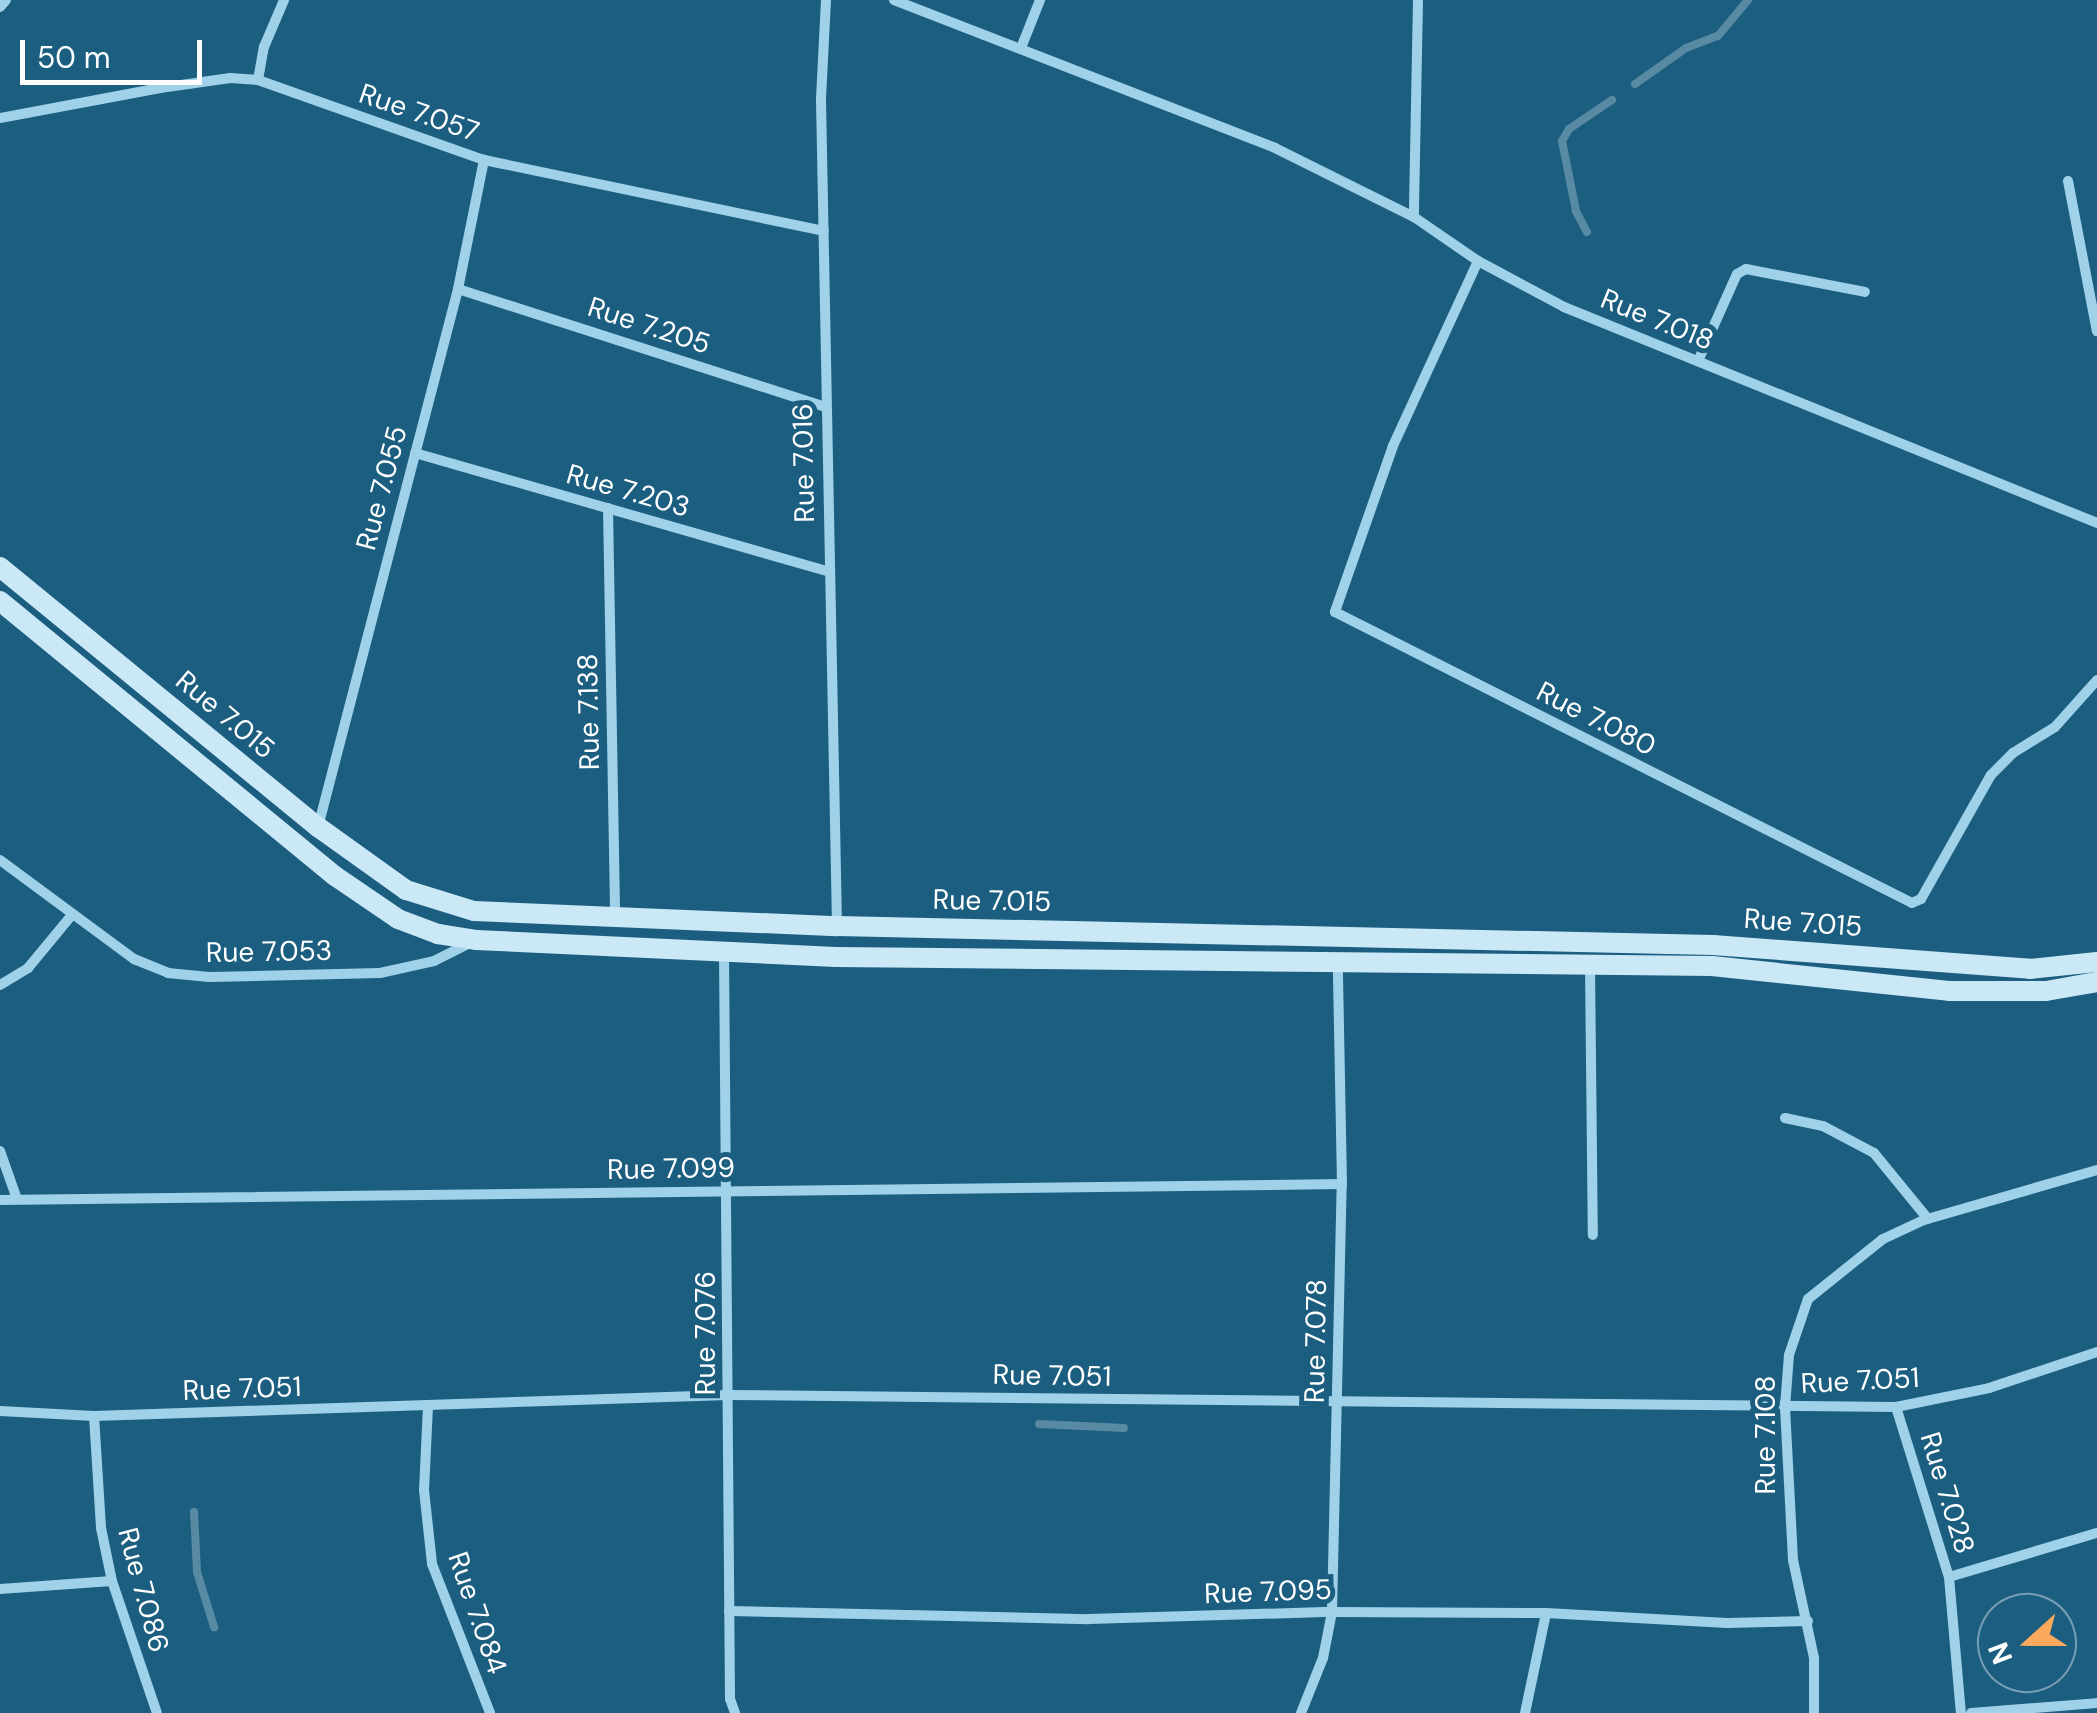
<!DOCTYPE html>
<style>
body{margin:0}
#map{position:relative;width:2097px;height:1713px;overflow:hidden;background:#1c5e80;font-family:"DM Sans",sans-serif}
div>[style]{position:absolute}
.stream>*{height:8px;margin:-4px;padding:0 4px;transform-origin:4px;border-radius:4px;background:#598aa3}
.street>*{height:10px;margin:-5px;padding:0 5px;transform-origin:5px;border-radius:5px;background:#9fd2e9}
.secondary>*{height:20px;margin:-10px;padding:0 10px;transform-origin:10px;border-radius:10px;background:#cbe8f7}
span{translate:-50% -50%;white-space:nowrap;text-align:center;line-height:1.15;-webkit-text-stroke:10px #1c5e80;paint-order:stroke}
.street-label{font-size:28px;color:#fff}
.north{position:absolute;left:1977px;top:1593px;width:100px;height:100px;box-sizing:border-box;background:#1c5e80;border:2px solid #779eb3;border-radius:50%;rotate:249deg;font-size:28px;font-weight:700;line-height:40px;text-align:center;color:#fff}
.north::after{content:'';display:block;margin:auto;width:35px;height:45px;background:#faa95d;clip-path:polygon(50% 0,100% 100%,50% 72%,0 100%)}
.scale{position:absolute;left:20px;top:40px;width:182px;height:45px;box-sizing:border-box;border:5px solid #fff;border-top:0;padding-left:12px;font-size:30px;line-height:35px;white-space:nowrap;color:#fff;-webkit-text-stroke:8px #1c5e80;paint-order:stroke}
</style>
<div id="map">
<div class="stream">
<div style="left:1635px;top:84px;width:62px;rotate:-35.2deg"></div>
<div style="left:1686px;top:48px;width:34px;rotate:-21deg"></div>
<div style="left:1718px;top:36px;width:47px;rotate:-50.2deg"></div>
<div style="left:1587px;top:232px;width:24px;rotate:-118deg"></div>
<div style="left:1576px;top:211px;width:71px;rotate:-101.3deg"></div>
<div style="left:1562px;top:141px;width:14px;rotate:-60deg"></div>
<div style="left:1569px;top:129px;width:52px;rotate:-34deg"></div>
<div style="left:1039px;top:1424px;width:85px;rotate:2.7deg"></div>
<div style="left:194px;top:1512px;width:60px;rotate:87.1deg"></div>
<div style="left:197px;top:1572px;width:58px;rotate:72.8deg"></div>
</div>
<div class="street">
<div style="left:826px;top:0;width:100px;rotate:92.9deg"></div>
<div style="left:821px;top:100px;width:826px;rotate:88.89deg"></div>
<div style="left:894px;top:0;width:409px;rotate:21.2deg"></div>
<div style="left:1275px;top:148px;width:155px;rotate:26.4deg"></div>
<div style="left:1418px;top:0;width:217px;rotate:91.1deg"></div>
<div style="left:1414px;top:217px;width:78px;rotate:34.5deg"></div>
<div style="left:1478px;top:261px;width:98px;rotate:28.1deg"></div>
<div style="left:1564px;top:307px;width:575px;rotate:22.06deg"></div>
<div style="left:0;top:7px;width:9px;rotate:-49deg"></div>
<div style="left:1021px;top:48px;width:52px;rotate:-68.4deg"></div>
<div style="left:258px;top:80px;width:34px;rotate:-80deg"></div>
<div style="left:264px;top:47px;width:51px;rotate:-66.9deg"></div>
<div style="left:0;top:118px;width:163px;rotate:-10.6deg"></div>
<div style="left:160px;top:88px;width:71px;rotate:-8.1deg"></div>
<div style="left:230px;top:78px;width:28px;rotate:4deg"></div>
<div style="left:258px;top:80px;width:240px;rotate:19.5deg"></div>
<div style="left:484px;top:160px;width:347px;rotate:11.8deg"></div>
<div style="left:2068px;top:181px;width:153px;rotate:79.1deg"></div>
<div style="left:1478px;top:261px;width:204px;rotate:114.7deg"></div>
<div style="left:1393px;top:446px;width:176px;rotate:109.3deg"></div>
<div style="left:1335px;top:612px;width:646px;rotate:26.76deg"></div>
<div style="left:1912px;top:903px;width:10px;rotate:-24deg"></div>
<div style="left:1921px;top:899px;width:142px;rotate:-60.6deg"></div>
<div style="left:1991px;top:775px;width:31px;rotate:-45deg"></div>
<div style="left:2013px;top:753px;width:49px;rotate:-31.8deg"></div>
<div style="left:2055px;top:727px;width:63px;rotate:-48.2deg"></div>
<div style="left:458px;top:289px;width:386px;rotate:17.8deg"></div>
<div style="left:1698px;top:361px;width:95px;rotate:-65.9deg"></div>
<div style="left:1737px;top:274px;width:10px;rotate:-29deg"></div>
<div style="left:1746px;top:269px;width:121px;rotate:10.9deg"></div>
<div style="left:415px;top:453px;width:431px;rotate:16deg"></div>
<div style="left:608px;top:508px;width:407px;rotate:89deg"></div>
<div style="left:318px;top:827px;width:556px;rotate:-75.41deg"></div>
<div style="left:458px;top:289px;width:132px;rotate:-78.6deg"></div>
<div style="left:0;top:860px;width:167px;rotate:36.5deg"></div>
<div style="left:134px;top:959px;width:37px;rotate:22deg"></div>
<div style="left:168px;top:973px;width:41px;rotate:5.6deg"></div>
<div style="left:209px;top:977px;width:171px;rotate:-1.3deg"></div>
<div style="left:380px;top:973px;width:55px;rotate:-12.5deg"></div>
<div style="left:434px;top:961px;width:40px;rotate:-26.6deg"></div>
<div style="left:724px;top:952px;width:747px;rotate:89.54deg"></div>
<div style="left:730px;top:1699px;width:15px;rotate:70deg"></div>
<div style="left:1590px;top:965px;width:270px;rotate:89.4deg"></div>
<div style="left:0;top:985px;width:33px;rotate:-31deg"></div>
<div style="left:28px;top:968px;width:67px;rotate:-50.4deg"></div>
<div style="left:1785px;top:1118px;width:39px;rotate:12deg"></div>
<div style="left:1823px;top:1126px;width:58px;rotate:27.9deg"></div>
<div style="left:1874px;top:1153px;width:85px;rotate:50.7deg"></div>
<div style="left:0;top:1151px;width:51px;rotate:70.5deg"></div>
<div style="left:0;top:1200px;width:1342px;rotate:-0.68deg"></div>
<div style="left:428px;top:1406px;width:84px;rotate:92.7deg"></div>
<div style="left:424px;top:1490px;width:74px;rotate:83.8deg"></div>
<div style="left:432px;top:1564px;width:160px;rotate:68.7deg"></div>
<div style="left:1896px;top:1407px;width:178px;rotate:72.7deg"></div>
<div style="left:1949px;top:1577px;width:137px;rotate:85deg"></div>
<div style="left:0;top:1411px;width:94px;rotate:3deg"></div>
<div style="left:94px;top:1416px;width:634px;rotate:-1.9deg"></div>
<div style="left:728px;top:1395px;width:1168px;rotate:0.59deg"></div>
<div style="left:1896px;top:1407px;width:95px;rotate:-11.5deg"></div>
<div style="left:1989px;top:1388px;width:114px;rotate:-18.4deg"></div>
<div style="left:94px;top:1416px;width:112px;rotate:86.4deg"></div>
<div style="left:101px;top:1528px;width:54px;rotate:78.3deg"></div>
<div style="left:112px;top:1581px;width:139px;rotate:71.2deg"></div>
<div style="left:1949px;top:1577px;width:154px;rotate:-16.6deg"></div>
<div style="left:0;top:1589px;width:112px;rotate:-4.1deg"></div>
<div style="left:729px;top:1611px;width:360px;rotate:1.3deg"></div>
<div style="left:1089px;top:1619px;width:243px;rotate:-1.7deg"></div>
<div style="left:1332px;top:1612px;width:214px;rotate:0.3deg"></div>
<div style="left:1546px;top:1613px;width:181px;rotate:3.2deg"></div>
<div style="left:1727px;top:1623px;width:81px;rotate:-1.4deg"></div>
<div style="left:1301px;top:1713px;width:59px;rotate:-68.2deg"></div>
<div style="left:1323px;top:1658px;width:47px;rotate:-78.9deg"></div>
<div style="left:1332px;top:1612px;width:428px;rotate:-88.7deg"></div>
<div style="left:1342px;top:1184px;width:218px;rotate:-91.1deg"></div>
<div style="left:1525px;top:1713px;width:102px;rotate:-78.1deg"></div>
<div style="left:1814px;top:1713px;width:55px;rotate:-90deg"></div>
<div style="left:1814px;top:1658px;width:100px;rotate:-102.1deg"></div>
<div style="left:1793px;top:1560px;width:153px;rotate:-93deg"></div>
<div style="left:1785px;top:1407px;width:52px;rotate:-85.6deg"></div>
<div style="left:1789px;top:1355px;width:59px;rotate:-71.3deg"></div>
<div style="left:1808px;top:1299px;width:96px;rotate:-38.7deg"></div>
<div style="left:1883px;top:1239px;width:45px;rotate:-24.9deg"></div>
<div style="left:1924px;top:1220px;width:180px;rotate:-16.1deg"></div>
<div style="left:1971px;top:1713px;width:126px;rotate:-4.5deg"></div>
</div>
<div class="secondary">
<div style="left:0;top:567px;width:411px;rotate:39.3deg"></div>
<div style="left:318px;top:827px;width:108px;rotate:35.6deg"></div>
<div style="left:406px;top:890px;width:71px;rotate:17.2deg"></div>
<div style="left:474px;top:911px;width:363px;rotate:2.4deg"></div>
<div style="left:837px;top:926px;width:876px;rotate:1.24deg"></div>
<div style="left:1713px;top:945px;width:318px;rotate:4.3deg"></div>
<div style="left:2030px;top:969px;width:67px;rotate:-6deg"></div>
<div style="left:0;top:601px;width:433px;rotate:39.4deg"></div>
<div style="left:335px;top:876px;width:76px;rotate:34.3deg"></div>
<div style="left:398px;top:919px;width:43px;rotate:20.6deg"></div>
<div style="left:438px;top:934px;width:38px;rotate:9deg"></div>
<div style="left:476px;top:940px;width:360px;rotate:2.7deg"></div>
<div style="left:836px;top:957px;width:876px;rotate:0.59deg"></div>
<div style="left:1712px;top:966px;width:238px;rotate:6deg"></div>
<div style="left:1949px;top:991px;width:97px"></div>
<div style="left:2046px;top:991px;width:52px;rotate:-10deg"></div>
</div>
<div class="street-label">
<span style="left:419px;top:113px;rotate:19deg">Rue 7.057</span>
<span style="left:1657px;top:320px;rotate:22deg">Rue 7.018</span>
<span style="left:649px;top:326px;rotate:18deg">Rue 7.205</span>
<span style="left:804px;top:463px;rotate:-91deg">Rue 7.016</span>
<span style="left:382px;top:488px;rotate:-75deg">Rue 7.055</span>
<span style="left:628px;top:491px;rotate:16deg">Rue 7.203</span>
<span style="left:589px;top:712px;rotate:-91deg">Rue 7.138</span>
<span style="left:225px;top:715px;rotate:40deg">Rue 7.015</span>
<span style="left:1596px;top:719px;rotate:27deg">Rue 7.080</span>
<span style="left:992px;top:901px;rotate:1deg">Rue 7.015</span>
<span style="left:1803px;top:923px;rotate:4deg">Rue 7.015</span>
<span style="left:269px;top:952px;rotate:-1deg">Rue 7.053</span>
<span style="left:671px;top:1169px;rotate:-1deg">Rue 7.099</span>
<span style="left:706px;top:1333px;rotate:-90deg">Rue 7.076</span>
<span style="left:1316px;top:1341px;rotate:-89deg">Rue 7.078</span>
<span style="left:1052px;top:1376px;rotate:1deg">Rue 7.051</span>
<span style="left:1860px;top:1381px;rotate:-3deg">Rue 7.051</span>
<span style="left:242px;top:1389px;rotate:-2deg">Rue 7.051</span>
<span style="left:1766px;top:1435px;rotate:-90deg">Rue 7.108</span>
<span style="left:1947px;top:1493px;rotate:73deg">Rue 7.028</span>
<span style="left:143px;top:1590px;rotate:75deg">Rue 7.086</span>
<span style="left:1268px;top:1592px;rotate:-2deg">Rue 7.095</span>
<span style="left:477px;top:1613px;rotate:71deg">Rue 7.084</span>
</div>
<div class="north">N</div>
<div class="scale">50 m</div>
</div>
